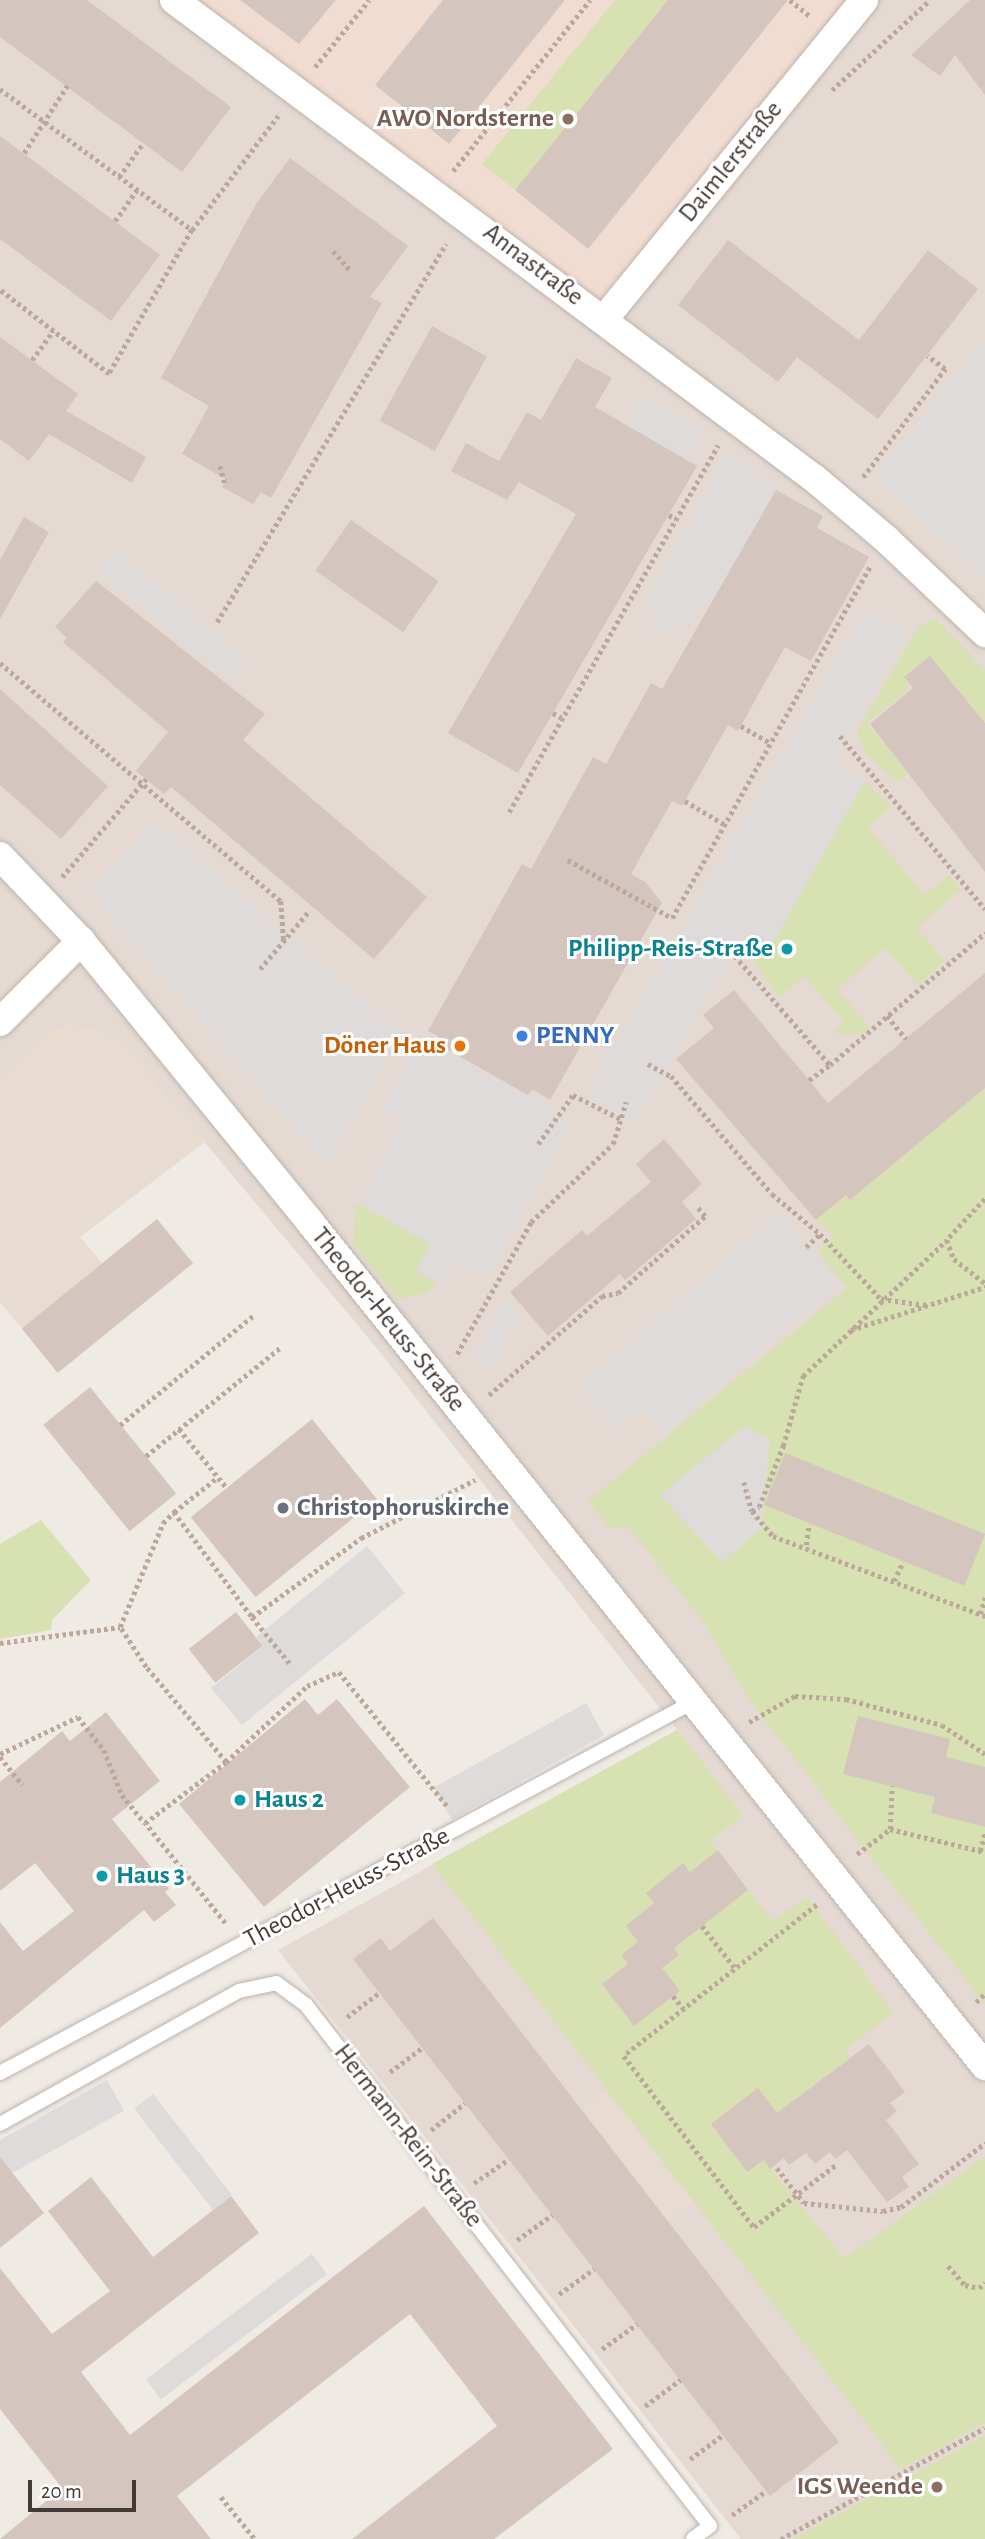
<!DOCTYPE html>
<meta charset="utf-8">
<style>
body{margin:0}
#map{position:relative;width:985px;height:2539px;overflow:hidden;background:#f0eae5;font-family:"Alegreya Sans",sans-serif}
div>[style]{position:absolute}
.residential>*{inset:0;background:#e4dad3}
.commercial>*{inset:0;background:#f1dcd1}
.education>*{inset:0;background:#e8dbd0;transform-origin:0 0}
.green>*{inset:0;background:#d7e1b1}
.parking>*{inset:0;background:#dfdbda;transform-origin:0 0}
.building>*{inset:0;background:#d4c6be;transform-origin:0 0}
.path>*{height:4.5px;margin-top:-2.25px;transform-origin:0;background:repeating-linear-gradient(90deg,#bba89b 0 3.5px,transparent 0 7px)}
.roads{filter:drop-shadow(0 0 2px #beb3ac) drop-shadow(0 0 2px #beb3ac)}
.lane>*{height:14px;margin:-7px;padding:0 7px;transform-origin:7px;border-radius:7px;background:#fff}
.street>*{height:28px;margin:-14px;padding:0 14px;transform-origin:14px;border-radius:14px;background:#fff}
.dots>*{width:19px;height:19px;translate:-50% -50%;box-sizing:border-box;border:4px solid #fff;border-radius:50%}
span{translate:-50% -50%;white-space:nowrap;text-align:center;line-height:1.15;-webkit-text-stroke:6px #fff;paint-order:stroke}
.education-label{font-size:26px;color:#785e54;font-weight:700}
.right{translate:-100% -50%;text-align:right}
.street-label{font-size:26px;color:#423a35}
.culture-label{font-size:26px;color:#0d838f;font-weight:700}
.left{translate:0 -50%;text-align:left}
.shop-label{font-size:26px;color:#366cbe;font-weight:700}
.food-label{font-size:26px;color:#c56008;font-weight:700}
.worship-label{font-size:26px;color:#5b616d;font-weight:700}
.scale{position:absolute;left:28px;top:2480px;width:108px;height:32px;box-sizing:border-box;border:4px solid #423a35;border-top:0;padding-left:9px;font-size:21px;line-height:24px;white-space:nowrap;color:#423a35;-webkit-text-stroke:5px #fff;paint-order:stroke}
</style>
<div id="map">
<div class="residential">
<div style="clip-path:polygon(0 0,985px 0,985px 340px,875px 477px,985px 578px,985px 2435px,792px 2539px,741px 2539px,278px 1950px,677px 1730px,375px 1346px,125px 1047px,48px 1033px,0 1080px)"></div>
</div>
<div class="commercial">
<div style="clip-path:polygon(187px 0,864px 0,602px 304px)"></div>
</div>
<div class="education">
<div style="clip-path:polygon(69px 1025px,92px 1028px,125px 1047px,206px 1141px,80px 1237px,102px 1263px,157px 1219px,193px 1263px,58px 1373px,0 1302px,0 1080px,48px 1033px)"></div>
<div style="left:606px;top:2091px;width:140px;height:118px;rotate:52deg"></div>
</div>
<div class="green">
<div style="clip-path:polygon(615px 0,668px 0,515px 190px,482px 164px)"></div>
<div style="clip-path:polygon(935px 618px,985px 671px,985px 723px,930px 656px,904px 677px,909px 689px,867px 723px,908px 773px,898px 782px,865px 753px,857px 731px,918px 628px)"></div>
<div style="clip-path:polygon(864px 782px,892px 806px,868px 827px,924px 895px,949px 875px,961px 890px,917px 928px,945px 961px,918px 985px,885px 948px,837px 990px,870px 1028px,862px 1034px,833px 1033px,844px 1023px,805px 976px,779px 998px,755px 964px,744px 933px,771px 945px)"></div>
<div style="clip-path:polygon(985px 1088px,985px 2005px,750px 1701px,704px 1623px,629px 1528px,609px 1527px,588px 1501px,847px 1288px,817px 1251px,833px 1237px,816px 1220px,846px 1195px,850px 1200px)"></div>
<div style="clip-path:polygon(356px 1203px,430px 1244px,416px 1271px,437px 1283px,427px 1293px,398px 1299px,353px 1244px)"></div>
<div style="clip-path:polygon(41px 1520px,91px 1580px,52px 1620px,51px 1630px,0 1639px,0 1544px)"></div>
<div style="clip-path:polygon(677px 1730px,743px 1815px,710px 1841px,773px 1921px,807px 1897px,894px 2013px,846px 2049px,851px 2057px,777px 2113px,711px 2124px,747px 2172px,764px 2160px,844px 2259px,985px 2156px,985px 2423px,901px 2469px,432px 1864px)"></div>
<div style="clip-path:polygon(985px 2435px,985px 2539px,792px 2539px)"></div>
</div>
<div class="parking">
<div style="clip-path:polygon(985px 340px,985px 578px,875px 477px)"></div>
<div style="left:643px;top:397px;width:70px;height:32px;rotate:30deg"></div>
<div style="clip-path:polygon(730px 452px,776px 490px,823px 516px,758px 632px,709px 604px,696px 608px,686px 625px,654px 634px,649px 616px,665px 611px,646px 600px)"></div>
<div style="left:115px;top:550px;width:170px;height:27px;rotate:40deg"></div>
<div style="clip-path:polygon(865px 611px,907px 633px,832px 765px,864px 782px,771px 946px,744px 933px,633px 1124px,586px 1096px)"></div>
<div style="clip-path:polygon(156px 823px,402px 1033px,326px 1165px,89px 891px)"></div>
<div style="clip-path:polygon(420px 1038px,572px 1121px,486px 1276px,460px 1261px,437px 1283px,416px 1271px,430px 1244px,360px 1203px,401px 1121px,382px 1110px)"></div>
<div style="clip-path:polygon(778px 1214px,838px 1284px,664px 1434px,642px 1408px,617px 1430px,580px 1387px)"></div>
<div style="clip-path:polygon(507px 1299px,520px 1314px,513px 1320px,516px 1325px,508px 1332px,511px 1336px,501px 1344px,504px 1348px,487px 1369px,474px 1354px)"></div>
<div style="clip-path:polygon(744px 1427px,770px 1439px,761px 1529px,722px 1562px,660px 1495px)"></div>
<div style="clip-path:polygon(367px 1546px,405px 1593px,242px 1725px,211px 1688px,263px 1646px,256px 1637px)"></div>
<div style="left:586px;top:1703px;width:37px;height:174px;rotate:61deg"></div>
<div style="clip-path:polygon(107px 2080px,124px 2111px,7px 2176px,0 2164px,0 2140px)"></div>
<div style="left:153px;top:2094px;width:128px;height:24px;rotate:52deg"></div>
<div style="left:312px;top:2254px;width:25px;height:208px;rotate:53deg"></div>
</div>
<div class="building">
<div style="clip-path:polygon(0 0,87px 0,231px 107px,182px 172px,0 37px)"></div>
<div style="clip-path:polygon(240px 0,336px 0,299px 44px)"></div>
<div style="clip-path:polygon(443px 0,565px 0,449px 144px,375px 85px)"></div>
<div style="clip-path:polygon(668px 0,788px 0,588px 249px,515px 190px)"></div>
<div style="clip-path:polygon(970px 0,985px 0,985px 95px,955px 55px,940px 76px,911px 55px)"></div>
<div style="clip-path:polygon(0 136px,160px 255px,111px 321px,0 239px)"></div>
<div style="clip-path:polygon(290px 158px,408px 246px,370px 297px,382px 303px,271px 498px,261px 492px,253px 504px,222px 487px,227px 480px,182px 454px,209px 406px,161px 378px,256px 204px)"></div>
<div style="clip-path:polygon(728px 240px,859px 340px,928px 250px,978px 289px,878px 419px,797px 357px,778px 382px,678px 305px)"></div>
<div style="left:432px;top:326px;width:63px;height:108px;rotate:29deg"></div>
<div style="clip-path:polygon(0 337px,78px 394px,66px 411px,146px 457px,132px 483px,49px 434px,29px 461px,0 439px)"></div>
<div style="clip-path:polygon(576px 358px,612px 378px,595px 407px,697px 466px,518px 773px,448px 733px,576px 514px,519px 482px,507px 500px,451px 471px,466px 443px,499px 461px,527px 412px,541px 420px)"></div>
<div style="clip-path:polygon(776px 490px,823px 516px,817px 528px,869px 557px,811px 661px,785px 647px,738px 731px,728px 725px,682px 806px,672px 801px,631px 874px,645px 882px,662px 903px,550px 1100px,532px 1089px,528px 1095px,443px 1047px,447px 1041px,428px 1031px,522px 864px,531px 869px,593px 757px,606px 764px,651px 683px,662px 689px)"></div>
<div style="clip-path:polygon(24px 517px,49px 532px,0 619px,0 560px)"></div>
<div style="left:351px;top:520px;width:107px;height:62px;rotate:35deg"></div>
<div style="clip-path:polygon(96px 581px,265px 714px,243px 740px,427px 897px,374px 959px,171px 787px,164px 794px,136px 771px,168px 732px,63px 642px,67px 638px,55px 627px)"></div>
<div style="clip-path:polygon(930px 656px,985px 723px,985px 872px,870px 724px,913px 688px,904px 677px)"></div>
<div style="clip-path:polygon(0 689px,108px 786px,61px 839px,0 785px)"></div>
<div style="clip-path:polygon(985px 973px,985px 1088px,850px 1200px,846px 1195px,816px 1220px,676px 1059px,714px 1028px,703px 1015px,734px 990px,828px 1103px)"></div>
<div style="clip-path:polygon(664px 1139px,702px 1184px,682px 1202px,696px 1219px,625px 1280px,620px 1274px,548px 1336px,510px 1292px,582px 1230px,587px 1236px,651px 1182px,636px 1164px)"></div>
<div style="left:157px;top:1219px;width:57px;height:174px;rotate:51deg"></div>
<div style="left:90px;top:1387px;width:137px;height:60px;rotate:51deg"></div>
<div style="left:312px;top:1419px;width:103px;height:156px;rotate:51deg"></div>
<div style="left:785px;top:1453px;width:216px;height:56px;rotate:22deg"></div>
<div style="left:236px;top:1612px;width:43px;height:60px;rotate:52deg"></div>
<div style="clip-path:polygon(305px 1699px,318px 1715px,337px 1699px,410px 1787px,264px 1907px,179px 1804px)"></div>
<div style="clip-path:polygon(106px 1712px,160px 1781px,112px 1819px,169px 1889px,165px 1892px,176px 1905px,154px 1922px,144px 1910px,0 2028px,0 1922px,23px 1951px,74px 1911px,35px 1863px,0 1891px,0 1782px,62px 1731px,70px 1741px)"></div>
<div style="clip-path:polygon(858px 1716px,950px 1739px,946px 1757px,985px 1767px,985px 1827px,931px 1813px,935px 1797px,843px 1774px)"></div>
<div style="clip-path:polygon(718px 1850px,748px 1890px,674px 1948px,679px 1955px,662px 1968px,680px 1991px,634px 2026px,602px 1984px,628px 1964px,621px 1955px,638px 1942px,626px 1926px,654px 1903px,646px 1893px,683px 1863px,690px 1872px)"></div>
<div style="clip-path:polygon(433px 1918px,839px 2442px,770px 2496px,353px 1959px,381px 1938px,390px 1951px)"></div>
<div style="clip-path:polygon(869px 2044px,905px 2092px,890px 2103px,897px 2111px,886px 2120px,919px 2164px,902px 2177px,909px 2187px,887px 2202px,847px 2150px,835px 2159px,830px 2152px,815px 2164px,806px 2153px,789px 2165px,784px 2158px,770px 2169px,764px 2160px,747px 2172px,711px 2124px,758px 2088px,777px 2113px)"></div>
<div style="clip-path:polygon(0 2157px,44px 2213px,0 2248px)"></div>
<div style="clip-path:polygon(91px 2177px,153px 2257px,231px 2196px,259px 2233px,81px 2372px,130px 2435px,424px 2206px,613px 2449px,494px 2539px,352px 2539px,497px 2426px,410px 2314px,177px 2496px,211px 2539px,0 2539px,62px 2488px,0 2409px,0 2268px,52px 2334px,110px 2291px,48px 2211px)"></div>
</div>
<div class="path">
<div style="left:790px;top:0;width:26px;rotate:39deg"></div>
<div style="left:315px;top:67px;width:86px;rotate:-51.1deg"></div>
<div style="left:0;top:89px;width:238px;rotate:36.3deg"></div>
<div style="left:192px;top:230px;width:166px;rotate:120deg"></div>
<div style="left:109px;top:374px;width:138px;rotate:-142.4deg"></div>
<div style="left:832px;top:90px;width:133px;rotate:-42.6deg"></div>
<div style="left:24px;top:153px;width:80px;rotate:-57.3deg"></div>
<div style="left:453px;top:171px;width:219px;rotate:-51.3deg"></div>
<div style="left:119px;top:177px;width:42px;rotate:-54.8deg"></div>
<div style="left:115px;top:221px;width:38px;rotate:-55deg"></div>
<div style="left:192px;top:230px;width:143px;rotate:-53deg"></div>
<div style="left:333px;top:251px;width:27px;rotate:48deg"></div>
<div style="left:32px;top:360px;width:36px;rotate:-54deg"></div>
<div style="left:220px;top:466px;width:18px;rotate:74deg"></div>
<div style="left:863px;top:477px;width:136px;rotate:-52.8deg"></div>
<div style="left:945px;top:369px;width:22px;rotate:-144deg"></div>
<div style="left:669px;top:515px;width:8px;rotate:30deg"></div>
<div style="left:217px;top:622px;width:442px;rotate:-58.8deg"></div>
<div style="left:0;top:663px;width:368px;rotate:40.3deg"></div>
<div style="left:281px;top:901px;width:39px;rotate:86deg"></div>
<div style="left:553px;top:713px;width:10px;rotate:29deg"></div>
<div style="left:741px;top:726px;width:34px;rotate:30deg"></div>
<div style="left:840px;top:736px;width:226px;rotate:50deg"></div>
<div style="left:685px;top:801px;width:45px;rotate:30.5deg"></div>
<div style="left:509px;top:812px;width:422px;rotate:-60.3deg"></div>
<div style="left:568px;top:860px;width:119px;rotate:29.1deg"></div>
<div style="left:672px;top:918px;width:403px;rotate:-60.6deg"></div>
<div style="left:62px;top:877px;width:129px;rotate:-49.4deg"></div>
<div style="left:721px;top:940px;width:166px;rotate:48.9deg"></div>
<div style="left:830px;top:1065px;width:204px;rotate:-40.4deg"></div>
<div style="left:260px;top:969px;width:75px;rotate:-49.9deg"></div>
<div style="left:887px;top:1016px;width:30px;rotate:50deg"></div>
<div style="left:648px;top:1064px;width:26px;rotate:28deg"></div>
<div style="left:671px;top:1076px;width:155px;rotate:49.4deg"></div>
<div style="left:772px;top:1194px;width:62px;rotate:39.8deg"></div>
<div style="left:820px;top:1234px;width:89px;rotate:46.8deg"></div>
<div style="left:881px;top:1299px;width:46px;rotate:7.4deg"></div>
<div style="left:809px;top:1080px;width:26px;rotate:-36deg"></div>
<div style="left:538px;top:1144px;width:60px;rotate:-54.5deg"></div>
<div style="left:573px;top:1095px;width:54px;rotate:26.6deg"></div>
<div style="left:985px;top:1199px;width:56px;rotate:132.8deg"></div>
<div style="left:947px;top:1240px;width:20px;rotate:70deg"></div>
<div style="left:954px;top:1259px;width:39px;rotate:38deg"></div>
<div style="left:806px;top:1247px;width:19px;rotate:-43deg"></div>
<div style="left:851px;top:1330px;width:141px;rotate:-17.8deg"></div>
<div style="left:457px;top:1354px;width:151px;rotate:-60.7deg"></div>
<div style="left:531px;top:1222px;width:113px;rotate:-43.6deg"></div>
<div style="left:613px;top:1144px;width:44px;rotate:-72.8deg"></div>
<div style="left:489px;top:1395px;width:150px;rotate:-41.2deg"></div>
<div style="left:602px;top:1296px;width:16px;rotate:-11deg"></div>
<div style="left:618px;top:1293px;width:116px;rotate:-41.5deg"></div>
<div style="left:705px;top:1216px;width:12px;rotate:-132deg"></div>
<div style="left:120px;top:1425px;width:173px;rotate:-39.4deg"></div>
<div style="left:179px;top:1429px;width:76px;rotate:50.9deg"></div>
<div style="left:146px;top:1456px;width:174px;rotate:-38.9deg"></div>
<div style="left:744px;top:1482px;width:30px;rotate:75deg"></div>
<div style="left:752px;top:1511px;width:33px;rotate:50deg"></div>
<div style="left:773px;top:1536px;width:227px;rotate:20.7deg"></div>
<div style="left:752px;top:1511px;width:8px;rotate:-30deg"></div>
<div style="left:759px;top:1507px;width:66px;rotate:-68.5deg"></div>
<div style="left:783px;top:1446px;width:73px;rotate:-74.1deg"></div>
<div style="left:803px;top:1376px;width:198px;rotate:-43.4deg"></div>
<div style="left:174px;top:1512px;width:56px;rotate:-38.5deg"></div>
<div style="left:806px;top:1545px;width:21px;rotate:-82deg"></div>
<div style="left:894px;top:1581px;width:21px;rotate:-65deg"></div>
<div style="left:980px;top:1614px;width:17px;rotate:-73deg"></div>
<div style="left:252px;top:1617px;width:63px;rotate:50.8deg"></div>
<div style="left:0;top:1643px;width:121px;rotate:-7.6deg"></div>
<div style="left:749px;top:1722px;width:53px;rotate:-29.5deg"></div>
<div style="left:795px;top:1696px;width:51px;rotate:3.4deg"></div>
<div style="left:846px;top:1699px;width:99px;rotate:15.2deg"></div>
<div style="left:942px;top:1725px;width:52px;rotate:34deg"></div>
<div style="left:0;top:1754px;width:86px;rotate:-25.4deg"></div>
<div style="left:78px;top:1717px;width:42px;rotate:51.8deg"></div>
<div style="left:104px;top:1750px;width:48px;rotate:68.2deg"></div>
<div style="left:122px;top:1795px;width:36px;rotate:51deg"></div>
<div style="left:0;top:1757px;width:36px;rotate:51deg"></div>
<div style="left:226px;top:1762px;width:124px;rotate:-130.1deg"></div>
<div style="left:146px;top:1667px;width:48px;rotate:-123deg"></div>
<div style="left:120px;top:1627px;width:113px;rotate:-67.5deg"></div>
<div style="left:163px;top:1523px;width:16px;rotate:-45deg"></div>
<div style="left:174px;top:1512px;width:131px;rotate:53.4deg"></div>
<div style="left:252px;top:1617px;width:135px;rotate:-35.9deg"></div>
<div style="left:361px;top:1538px;width:128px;rotate:-27deg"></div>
<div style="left:890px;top:1829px;width:43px;rotate:-87.3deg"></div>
<div style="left:980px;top:1851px;width:20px;rotate:-75deg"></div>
<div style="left:857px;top:1854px;width:41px;rotate:-37.1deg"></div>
<div style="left:890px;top:1829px;width:98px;rotate:13.6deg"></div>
<div style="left:817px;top:1905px;width:245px;rotate:142deg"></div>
<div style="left:624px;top:2056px;width:215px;rotate:52.8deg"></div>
<div style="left:754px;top:2227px;width:104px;rotate:-37.2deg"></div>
<div style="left:225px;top:1923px;width:128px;rotate:-128.7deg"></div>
<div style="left:145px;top:1823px;width:101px;rotate:-37deg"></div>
<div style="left:226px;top:1762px;width:111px;rotate:-43.2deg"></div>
<div style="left:307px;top:1686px;width:35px;rotate:-24deg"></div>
<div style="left:339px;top:1672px;width:172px;rotate:51.1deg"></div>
<div style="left:702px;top:1926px;width:55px;rotate:51.7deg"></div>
<div style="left:673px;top:1996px;width:17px;rotate:50deg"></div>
<div style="left:976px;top:2002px;width:12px;rotate:-42deg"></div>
<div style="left:347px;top:2017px;width:40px;rotate:-37deg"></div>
<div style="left:390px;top:2072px;width:40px;rotate:-37deg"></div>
<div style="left:431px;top:2130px;width:43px;rotate:-38.5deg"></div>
<div style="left:777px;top:2168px;width:44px;rotate:52.4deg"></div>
<div style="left:804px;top:2203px;width:79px;rotate:5.8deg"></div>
<div style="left:883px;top:2211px;width:18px;rotate:-13deg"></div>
<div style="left:901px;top:2207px;width:106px;rotate:-37.3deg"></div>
<div style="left:474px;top:2183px;width:42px;rotate:-34.4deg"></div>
<div style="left:517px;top:2240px;width:43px;rotate:-35.5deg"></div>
<div style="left:948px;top:2266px;width:25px;rotate:48deg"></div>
<div style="left:965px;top:2285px;width:14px;rotate:12deg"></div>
<div style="left:979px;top:2288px;width:8px;rotate:-40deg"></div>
<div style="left:559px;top:2294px;width:43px;rotate:-35.5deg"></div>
<div style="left:602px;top:2349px;width:43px;rotate:-35.5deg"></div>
<div style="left:645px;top:2406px;width:44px;rotate:-36.6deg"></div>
<div style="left:690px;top:2459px;width:41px;rotate:-36deg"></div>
<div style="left:221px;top:2497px;width:54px;rotate:51deg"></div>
<div style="left:732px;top:2515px;width:42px;rotate:-35.2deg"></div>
<div style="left:781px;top:2539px;width:232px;rotate:-28.6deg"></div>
</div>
<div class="roads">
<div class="lane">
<div style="left:0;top:2073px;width:786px;rotate:-28.16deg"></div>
<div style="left:0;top:2124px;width:274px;rotate:-29.1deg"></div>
<div style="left:239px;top:1991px;width:38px;rotate:-12deg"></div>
<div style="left:276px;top:1983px;width:37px;rotate:36deg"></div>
<div style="left:306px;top:2005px;width:659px;rotate:52.21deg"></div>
<div style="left:710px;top:2526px;width:21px;rotate:143deg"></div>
</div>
<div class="street">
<div style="left:174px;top:0;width:800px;rotate:36.77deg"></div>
<div style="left:815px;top:479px;width:93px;rotate:40.2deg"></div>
<div style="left:886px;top:539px;width:137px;rotate:43.5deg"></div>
<div style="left:605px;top:318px;width:410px;rotate:-50.8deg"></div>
<div style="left:0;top:856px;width:117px;rotate:46.4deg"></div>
<div style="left:81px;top:941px;width:362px;rotate:50.8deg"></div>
<div style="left:310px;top:1222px;width:1081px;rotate:51.35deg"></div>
<div style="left:0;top:1022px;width:115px;rotate:-45deg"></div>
</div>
</div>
<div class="dots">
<div style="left:568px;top:119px;background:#8d6e63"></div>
<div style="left:787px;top:949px;background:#0f9aa8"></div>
<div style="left:522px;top:1036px;background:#3f7fe0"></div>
<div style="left:460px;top:1046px;background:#e8710a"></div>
<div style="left:283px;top:1508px;background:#6b7280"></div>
<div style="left:240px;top:1800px;background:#0f9aa8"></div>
<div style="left:102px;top:1876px;background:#0f9aa8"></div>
<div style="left:937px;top:2487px;background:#8d6e63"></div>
</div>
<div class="education-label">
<span class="right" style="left:554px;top:119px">AWO Nordsterne</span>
<span class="right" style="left:923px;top:2487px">IGS Weende</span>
</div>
<div class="street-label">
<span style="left:731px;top:162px;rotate:-51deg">Daimlerstraße</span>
<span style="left:533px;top:265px;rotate:37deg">Annastraße</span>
<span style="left:388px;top:1320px;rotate:51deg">Theodor-Heuss-Straße</span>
<span style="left:347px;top:1888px;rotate:-28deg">Theodor-Heuss-Straße</span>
<span style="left:408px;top:2136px;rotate:52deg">Hermann-Rein-Straße</span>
</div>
<div class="culture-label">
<span class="right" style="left:773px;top:949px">Philipp-Reis-Straße</span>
<span class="left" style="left:254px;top:1800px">Haus 2</span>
<span class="left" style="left:116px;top:1876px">Haus 3</span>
</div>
<div class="shop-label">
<span class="left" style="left:536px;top:1036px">PENNY</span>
</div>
<div class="food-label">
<span class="right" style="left:446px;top:1046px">Döner Haus</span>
</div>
<div class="worship-label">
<span class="left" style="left:297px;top:1508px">Christophoruskirche</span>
</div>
<div class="scale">20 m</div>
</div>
